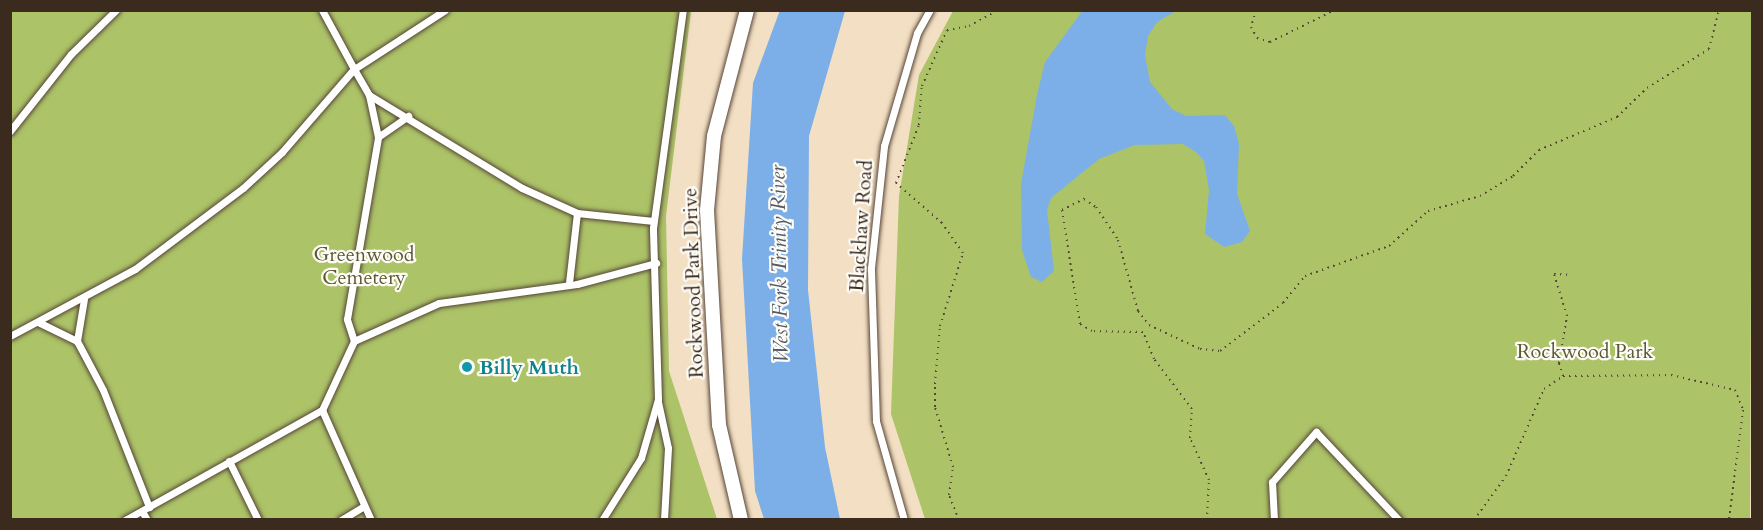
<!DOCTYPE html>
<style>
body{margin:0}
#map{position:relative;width:1763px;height:530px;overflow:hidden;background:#f3dfc3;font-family:Cardo,serif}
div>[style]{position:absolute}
.green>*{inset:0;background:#acc368}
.water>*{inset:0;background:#7cafe8}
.path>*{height:2px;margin-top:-1px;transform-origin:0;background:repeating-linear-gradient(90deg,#574537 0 1.5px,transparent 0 6px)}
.roads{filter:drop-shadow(0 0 2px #574537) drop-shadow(0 0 2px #574537)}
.service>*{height:7px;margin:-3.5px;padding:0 3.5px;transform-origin:3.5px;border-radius:3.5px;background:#fff}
.minor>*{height:14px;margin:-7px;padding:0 7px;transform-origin:7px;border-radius:7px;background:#fff}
.dots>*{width:16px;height:16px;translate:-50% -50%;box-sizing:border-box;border:3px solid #fdfcf7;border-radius:50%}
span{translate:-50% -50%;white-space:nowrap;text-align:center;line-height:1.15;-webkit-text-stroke:4.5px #fdfcf7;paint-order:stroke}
.street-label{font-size:20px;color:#3b2a1e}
.park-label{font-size:20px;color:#5d5834}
.culture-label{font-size:20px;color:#0d838f;font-weight:700}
.left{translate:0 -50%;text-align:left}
.water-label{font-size:21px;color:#525965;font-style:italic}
.frame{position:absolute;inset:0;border:12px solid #3b2a1e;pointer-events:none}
</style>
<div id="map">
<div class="green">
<div style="clip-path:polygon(10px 11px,691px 11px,666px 216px,669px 371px,717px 519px,11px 519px)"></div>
<div style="clip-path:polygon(953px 11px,1752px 11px,1750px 519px,925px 519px,891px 414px,899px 196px,919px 75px)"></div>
</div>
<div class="water">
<div style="clip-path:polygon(780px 10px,845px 11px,809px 136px,808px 290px,825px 447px,840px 519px,764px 519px,755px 491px,742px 259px,753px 83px)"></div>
<div style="clip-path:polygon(1083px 10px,1176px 11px,1157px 22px,1148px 36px,1145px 55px,1150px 82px,1172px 109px,1186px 116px,1225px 115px,1234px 126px,1239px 144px,1237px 194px,1250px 231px,1242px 242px,1224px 247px,1205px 234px,1209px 190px,1204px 161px,1196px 152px,1183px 144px,1135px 145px,1099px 159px,1051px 198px,1047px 210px,1054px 271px,1042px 282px,1031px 277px,1022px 250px,1021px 184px,1037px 95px,1045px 62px)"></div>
</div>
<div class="path">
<div style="left:1256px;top:10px;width:18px;rotate:106deg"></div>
<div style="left:1251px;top:27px;width:13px;rotate:61deg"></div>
<div style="left:1257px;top:38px;width:14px;rotate:17deg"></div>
<div style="left:1270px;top:42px;width:72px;rotate:-26.2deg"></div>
<div style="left:1563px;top:376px;width:108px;rotate:-0.5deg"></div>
<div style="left:1671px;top:375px;width:66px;rotate:13.2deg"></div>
<div style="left:1735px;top:390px;width:22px;rotate:68deg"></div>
<div style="left:1743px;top:410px;width:111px;rotate:97.3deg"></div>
<div style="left:959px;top:520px;width:27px;rotate:-112deg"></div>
<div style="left:949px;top:495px;width:28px;rotate:-82deg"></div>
<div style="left:953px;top:467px;width:63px;rotate:-106.7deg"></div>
<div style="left:935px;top:407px;width:23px;rotate:-90deg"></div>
<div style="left:935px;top:384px;width:58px;rotate:-85.1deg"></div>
<div style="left:940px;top:326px;width:77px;rotate:-72.5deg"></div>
<div style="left:963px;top:253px;width:37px;rotate:-125deg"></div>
<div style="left:942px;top:223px;width:61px;rotate:-139deg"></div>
<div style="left:896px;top:183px;width:62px;rotate:-68.4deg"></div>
<div style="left:919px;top:125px;width:39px;rotate:-86deg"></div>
<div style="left:922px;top:86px;width:61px;rotate:-65.9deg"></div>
<div style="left:947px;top:30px;width:22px;rotate:-10deg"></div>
<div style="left:969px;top:26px;width:33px;rotate:-29deg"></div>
<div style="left:1207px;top:520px;width:40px;rotate:-87.1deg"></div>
<div style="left:1209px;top:480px;width:46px;rotate:-114.3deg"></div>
<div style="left:1190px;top:438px;width:29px;rotate:-86deg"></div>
<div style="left:1192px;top:409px;width:63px;rotate:-127.2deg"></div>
<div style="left:1154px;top:359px;width:29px;rotate:-112deg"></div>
<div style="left:1143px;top:332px;width:51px;rotate:-178.9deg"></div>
<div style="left:1092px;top:331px;width:14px;rotate:-150deg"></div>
<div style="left:1080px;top:324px;width:115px;rotate:-99deg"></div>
<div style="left:1062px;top:210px;width:25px;rotate:-27deg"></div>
<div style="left:1084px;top:199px;width:14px;rotate:34deg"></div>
<div style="left:1096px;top:207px;width:40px;rotate:56deg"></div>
<div style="left:1118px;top:240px;width:74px;rotate:74.3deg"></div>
<div style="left:1138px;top:311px;width:18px;rotate:52deg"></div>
<div style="left:1149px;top:325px;width:56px;rotate:25.2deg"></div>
<div style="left:1200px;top:349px;width:20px;rotate:6deg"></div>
<div style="left:1220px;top:351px;width:79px;rotate:-37.3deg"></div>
<div style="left:1283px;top:303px;width:35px;rotate:-51deg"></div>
<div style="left:1305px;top:276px;width:89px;rotate:-19.7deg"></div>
<div style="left:1389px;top:246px;width:52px;rotate:-41.9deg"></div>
<div style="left:1428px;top:211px;width:54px;rotate:-16.1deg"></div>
<div style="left:1480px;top:196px;width:39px;rotate:-31deg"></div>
<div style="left:1513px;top:176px;width:37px;rotate:-45deg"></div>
<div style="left:1539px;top:150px;width:85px;rotate:-22.9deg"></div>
<div style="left:1617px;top:117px;width:42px;rotate:-44deg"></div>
<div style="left:1647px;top:88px;width:73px;rotate:-32.2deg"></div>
<div style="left:1709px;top:49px;width:40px;rotate:-75.6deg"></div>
<div style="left:1474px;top:520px;width:54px;rotate:-54deg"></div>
<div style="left:1506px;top:476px;width:95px;rotate:-66.4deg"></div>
<div style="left:1544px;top:389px;width:23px;rotate:-34deg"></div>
<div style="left:1563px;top:376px;width:14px;rotate:-107deg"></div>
<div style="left:1559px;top:363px;width:48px;rotate:-80.3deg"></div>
<div style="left:1567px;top:316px;width:44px;rotate:-107.2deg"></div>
<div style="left:1554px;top:274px;width:17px;rotate:3deg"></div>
</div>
<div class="roads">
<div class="service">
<div style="left:445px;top:10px;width:108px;rotate:147deg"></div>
<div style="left:354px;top:69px;width:30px;rotate:60deg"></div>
<div style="left:369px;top:95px;width:179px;rotate:31.3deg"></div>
<div style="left:522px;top:188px;width:60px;rotate:24.4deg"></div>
<div style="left:577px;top:213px;width:77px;rotate:5.9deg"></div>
<div style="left:10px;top:131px;width:98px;rotate:-51.6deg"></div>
<div style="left:71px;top:54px;width:63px;rotate:-44.4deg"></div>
<div style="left:378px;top:137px;width:37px;rotate:-35deg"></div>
<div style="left:569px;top:283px;width:70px;rotate:-83.5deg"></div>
<div style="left:84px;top:299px;width:43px;rotate:99.5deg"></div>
<div style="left:77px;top:341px;width:55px;rotate:62deg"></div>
<div style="left:103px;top:390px;width:126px;rotate:68.5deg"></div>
<div style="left:38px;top:322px;width:43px;rotate:26deg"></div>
<div style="left:10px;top:336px;width:142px;rotate:-28.2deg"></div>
<div style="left:135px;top:269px;width:135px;rotate:-36.9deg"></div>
<div style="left:243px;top:188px;width:53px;rotate:-42.7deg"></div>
<div style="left:282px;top:152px;width:110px;rotate:-49.1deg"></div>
<div style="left:354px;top:69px;width:67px;rotate:-118.5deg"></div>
<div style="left:354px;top:341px;width:23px;rotate:-108deg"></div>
<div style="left:347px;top:319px;width:185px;rotate:-80.3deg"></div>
<div style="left:378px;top:137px;width:43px;rotate:-102.1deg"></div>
<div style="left:658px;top:402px;width:47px;rotate:77.7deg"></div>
<div style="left:668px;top:448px;width:72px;rotate:93.2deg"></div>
<div style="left:322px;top:410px;width:120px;rotate:66deg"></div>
<div style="left:229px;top:461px;width:66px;rotate:63.8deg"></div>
<div style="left:142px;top:511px;width:10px;rotate:61deg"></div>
<div style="left:125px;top:520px;width:226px;rotate:-29.2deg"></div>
<div style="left:322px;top:410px;width:76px;rotate:-65.1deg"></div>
<div style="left:354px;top:341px;width:93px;rotate:-24.1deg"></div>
<div style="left:439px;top:303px;width:139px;rotate:-7.8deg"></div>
<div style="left:577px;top:284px;width:82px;rotate:-14.9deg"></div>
<div style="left:341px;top:520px;width:27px;rotate:-31deg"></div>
<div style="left:602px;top:520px;width:73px;rotate:-57.8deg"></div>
<div style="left:641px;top:458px;width:61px;rotate:-73.9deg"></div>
<div style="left:658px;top:399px;width:171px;rotate:-91.7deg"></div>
<div style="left:653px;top:228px;width:220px;rotate:-82.2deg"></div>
<div style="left:904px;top:520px;width:103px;rotate:-105.8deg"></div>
<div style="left:876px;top:421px;width:153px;rotate:-91.9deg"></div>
<div style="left:871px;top:268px;width:123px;rotate:-83.9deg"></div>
<div style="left:884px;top:146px;width:118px;rotate:-73.7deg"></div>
<div style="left:917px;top:33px;width:26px;rotate:-61deg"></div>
<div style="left:1274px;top:520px;width:38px;rotate:-93deg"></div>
<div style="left:1272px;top:482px;width:67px;rotate:-48.7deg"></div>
<div style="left:1316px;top:432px;width:121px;rotate:46.7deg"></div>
</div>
<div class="minor">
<div style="left:741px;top:520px;width:98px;rotate:-103deg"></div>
<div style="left:719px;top:425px;width:215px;rotate:-93.2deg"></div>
<div style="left:707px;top:210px;width:74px;rotate:-84.6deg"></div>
<div style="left:714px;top:136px;width:130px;rotate:-75.3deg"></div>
</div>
</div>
<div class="dots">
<div style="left:467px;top:367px;background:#0f9aa8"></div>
</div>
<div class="street-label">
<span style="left:861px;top:226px;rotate:-86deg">Blackhaw Road</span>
<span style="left:693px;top:283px;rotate:-92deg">Rockwood Park Drive</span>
</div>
<div class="park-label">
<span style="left:364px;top:266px">Greenwood<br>Cemetery</span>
<span style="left:1585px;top:351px">Rockwood Park</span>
</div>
<div class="culture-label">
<span class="left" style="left:479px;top:367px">Billy Muth</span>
</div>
<div class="water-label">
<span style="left:780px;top:264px;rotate:-91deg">West Fork Trinity River</span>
</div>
<div class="frame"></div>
</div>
